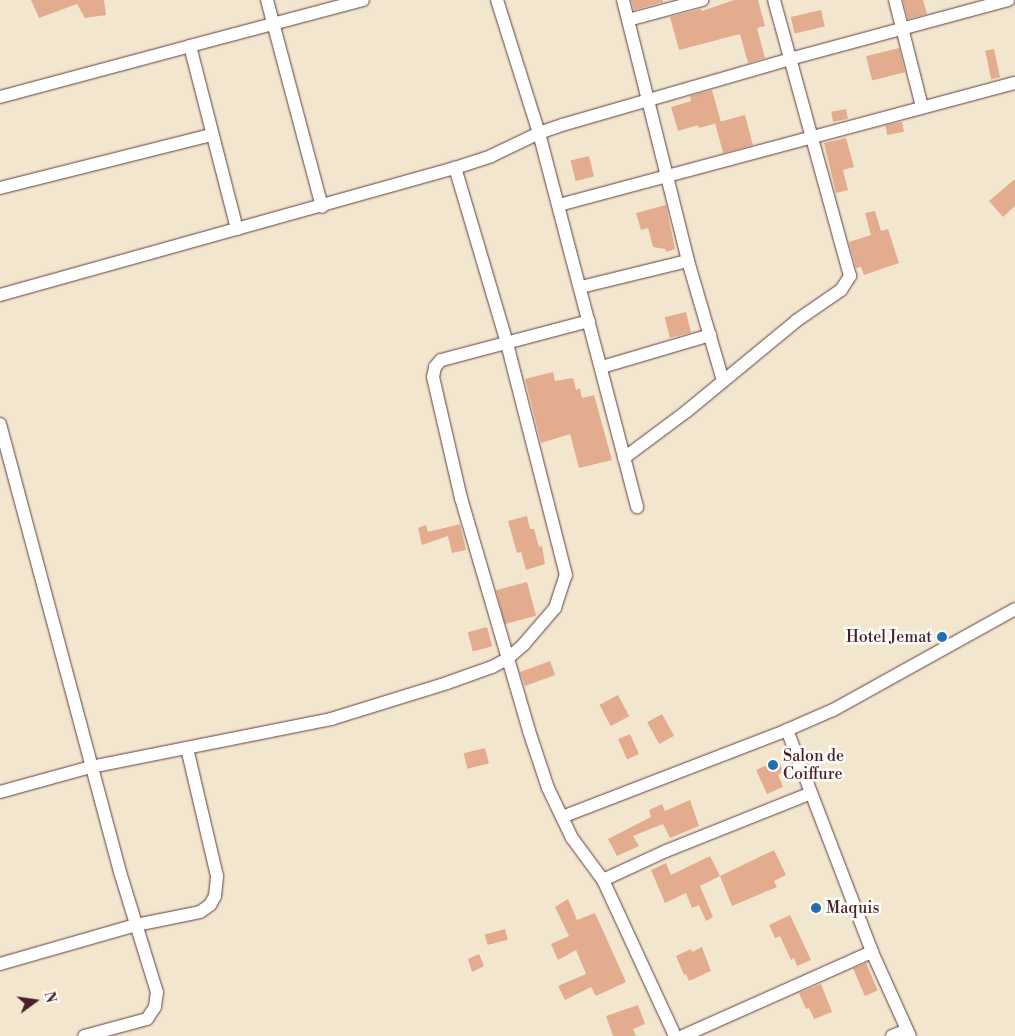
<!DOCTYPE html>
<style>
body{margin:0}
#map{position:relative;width:1015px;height:1036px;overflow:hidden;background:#f2e7ce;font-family:"Libre Bodoni",serif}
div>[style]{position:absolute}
.building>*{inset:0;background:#e4ac8f;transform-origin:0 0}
.roads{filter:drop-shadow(0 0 1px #633d43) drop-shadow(0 0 1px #633d43)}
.minor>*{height:12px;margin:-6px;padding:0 6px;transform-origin:6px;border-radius:6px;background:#fff}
.dots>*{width:14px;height:14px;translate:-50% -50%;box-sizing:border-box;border:2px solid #fdfcf7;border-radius:50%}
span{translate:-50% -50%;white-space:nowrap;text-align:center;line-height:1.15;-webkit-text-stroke:5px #fdfcf7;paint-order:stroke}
.poi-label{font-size:16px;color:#4a1f2b}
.right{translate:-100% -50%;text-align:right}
.left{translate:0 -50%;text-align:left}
.north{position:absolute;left:10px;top:976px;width:50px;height:50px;-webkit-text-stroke:4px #fdfcf7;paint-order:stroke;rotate:76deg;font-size:14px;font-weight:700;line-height:20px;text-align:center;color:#4a1f2b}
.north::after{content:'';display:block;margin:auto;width:18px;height:22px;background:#4a1f2b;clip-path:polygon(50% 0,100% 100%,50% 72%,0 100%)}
</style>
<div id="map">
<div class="building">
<div style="clip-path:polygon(31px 0,104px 0,106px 15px,85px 18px,77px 4px,39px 18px)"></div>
<div style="clip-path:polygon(631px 0,663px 0,663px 2px,634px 10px)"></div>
<div style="clip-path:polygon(734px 0,758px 0,765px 26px,757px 28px,765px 58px,748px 63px,740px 34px,679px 50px,670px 17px,701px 9px,702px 11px)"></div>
<div style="clip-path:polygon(903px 0,923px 0,927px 14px,908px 19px)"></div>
<div style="left:821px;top:10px;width:17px;height:31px;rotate:77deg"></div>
<div style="left:899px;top:48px;width:25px;height:34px;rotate:76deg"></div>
<div style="left:994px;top:49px;width:29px;height:9px;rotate:78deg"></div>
<div style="clip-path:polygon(712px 90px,721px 122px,699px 128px,698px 125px,678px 131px,671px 107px,691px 101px,690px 96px)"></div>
<div style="left:846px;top:109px;width:10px;height:15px;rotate:79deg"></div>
<div style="left:745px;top:115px;width:31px;height:31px;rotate:75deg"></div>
<div style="left:902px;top:122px;width:10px;height:17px;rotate:79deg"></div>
<div style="clip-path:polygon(846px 138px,854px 167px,843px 170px,848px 190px,836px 193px,824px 143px)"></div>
<div style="left:589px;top:156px;width:21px;height:19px;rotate:76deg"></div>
<div style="clip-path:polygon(1015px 179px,1015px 206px,1003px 217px,989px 201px)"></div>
<div style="clip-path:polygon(666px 205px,675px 249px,666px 252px,665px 249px,653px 247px,648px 228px,641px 230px,636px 213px)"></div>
<div style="clip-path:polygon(875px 211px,881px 231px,888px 229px,899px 263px,864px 275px,861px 267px,856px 268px,849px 242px,871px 235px,865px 213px)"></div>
<div style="left:686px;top:312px;width:21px;height:22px;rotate:76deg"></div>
<div style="clip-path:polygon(553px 372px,555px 381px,573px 378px,576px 390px,580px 388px,582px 398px,594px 395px,612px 460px,579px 468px,570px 434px,541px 443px,525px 379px)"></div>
<div style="clip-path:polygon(527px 516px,530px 529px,534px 529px,539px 547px,542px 546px,545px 564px,526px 570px,521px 552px,517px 553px,508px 521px)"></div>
<div style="clip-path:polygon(460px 524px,466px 550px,452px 553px,448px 536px,422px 545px,418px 528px,426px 525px,428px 532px)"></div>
<div style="left:527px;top:582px;width:35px;height:32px;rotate:75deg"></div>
<div style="left:487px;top:627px;width:20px;height:20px;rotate:75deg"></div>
<div style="left:550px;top:661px;width:15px;height:32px;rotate:70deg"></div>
<div style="left:618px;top:695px;width:24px;height:21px;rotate:62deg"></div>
<div style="left:662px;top:714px;width:25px;height:17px;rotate:61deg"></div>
<div style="left:630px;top:734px;width:22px;height:13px;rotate:66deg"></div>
<div style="left:485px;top:748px;width:16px;height:22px;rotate:76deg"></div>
<div style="clip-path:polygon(778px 760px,783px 771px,778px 775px,783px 787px,767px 794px,756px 770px)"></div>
<div style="clip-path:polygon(690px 800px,699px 826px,670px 838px,663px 824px,633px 836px,639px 846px,617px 856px,608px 839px,651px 817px,649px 810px,662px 804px,665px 811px)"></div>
<div style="clip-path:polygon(774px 850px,786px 875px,774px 881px,777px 887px,732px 906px,720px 876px)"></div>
<div style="clip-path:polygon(710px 856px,720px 876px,700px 886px,713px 917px,706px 921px,699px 905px,692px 908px,686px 893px,665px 903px,651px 870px,666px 863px,671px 875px)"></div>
<div style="clip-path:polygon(568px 899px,577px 920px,595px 913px,626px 982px,596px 996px,591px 987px,565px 1000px,558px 986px,586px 974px,576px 950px,558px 960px,551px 944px,569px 936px,555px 907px)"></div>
<div style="clip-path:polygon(790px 915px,811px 960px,797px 966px,794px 958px,791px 960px,780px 936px,775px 938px,769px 925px)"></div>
<div style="left:505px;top:929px;width:11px;height:21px;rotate:75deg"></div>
<div style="clip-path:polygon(702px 947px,711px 971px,689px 981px,686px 974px,684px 975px,676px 956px,691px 949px,692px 952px)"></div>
<div style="clip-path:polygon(479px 954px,484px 966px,472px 972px,468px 959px)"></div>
<div style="left:866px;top:963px;width:30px;height:14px;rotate:67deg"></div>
<div style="clip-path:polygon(821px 984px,832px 1012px,814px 1019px,809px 1008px,806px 1009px,799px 993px)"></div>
<div style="clip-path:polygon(638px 1005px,645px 1024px,633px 1029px,636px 1036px,613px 1036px,606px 1016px)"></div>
</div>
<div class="roads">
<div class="minor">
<div style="left:267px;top:0;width:214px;rotate:75.1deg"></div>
<div style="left:497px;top:0;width:139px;rotate:72.5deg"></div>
<div style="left:539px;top:133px;width:387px;rotate:75.3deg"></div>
<div style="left:623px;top:0;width:269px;rotate:76deg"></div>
<div style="left:688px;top:261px;width:125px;rotate:73.7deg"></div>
<div style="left:895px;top:0;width:110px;rotate:75.8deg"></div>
<div style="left:628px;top:20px;width:77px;rotate:-15.1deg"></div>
<div style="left:190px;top:46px;width:179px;rotate:-14.9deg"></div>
<div style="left:0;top:97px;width:197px;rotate:-15deg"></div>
<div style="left:190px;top:46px;width:189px;rotate:75.6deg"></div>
<div style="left:0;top:188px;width:218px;rotate:-14.1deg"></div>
<div style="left:559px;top:205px;width:472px;rotate:-15deg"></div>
<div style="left:581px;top:287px;width:110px;rotate:-13.7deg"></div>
<div style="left:0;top:295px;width:472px;rotate:-15.6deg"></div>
<div style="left:455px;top:168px;width:38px;rotate:-18deg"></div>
<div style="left:491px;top:156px;width:53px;rotate:-25.6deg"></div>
<div style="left:539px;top:133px;width:24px;rotate:-19deg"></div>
<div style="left:562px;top:125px;width:237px;rotate:-16.1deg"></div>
<div style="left:790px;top:59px;width:226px;rotate:-15.1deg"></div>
<div style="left:589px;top:321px;width:153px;rotate:165.2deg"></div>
<div style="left:441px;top:360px;width:9px;rotate:131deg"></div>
<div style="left:435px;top:367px;width:10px;rotate:101deg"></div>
<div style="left:433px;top:377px;width:124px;rotate:77deg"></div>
<div style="left:461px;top:498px;width:243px;rotate:73.7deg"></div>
<div style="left:529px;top:731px;width:60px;rotate:71.6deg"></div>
<div style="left:548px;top:788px;width:55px;rotate:64.4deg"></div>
<div style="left:572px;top:838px;width:52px;rotate:53.6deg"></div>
<div style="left:603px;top:880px;width:172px;rotate:65.2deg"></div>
<div style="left:602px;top:367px;width:113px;rotate:-16.5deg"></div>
<div style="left:0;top:424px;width:464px;rotate:75deg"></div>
<div style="left:120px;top:872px;width:126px;rotate:72.9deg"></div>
<div style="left:157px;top:992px;width:15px;rotate:98deg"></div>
<div style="left:155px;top:1007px;width:14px;rotate:124deg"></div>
<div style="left:147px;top:1019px;width:65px;rotate:164.9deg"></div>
<div style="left:624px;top:458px;width:79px;rotate:-36.7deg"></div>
<div style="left:687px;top:411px;width:141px;rotate:-39.5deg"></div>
<div style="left:796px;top:321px;width:55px;rotate:-34.6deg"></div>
<div style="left:841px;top:290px;width:17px;rotate:-57deg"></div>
<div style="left:850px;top:276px;width:286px;rotate:-105.4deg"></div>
<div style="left:787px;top:730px;width:238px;rotate:69deg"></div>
<div style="left:872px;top:952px;width:92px;rotate:65.7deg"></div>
<div style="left:0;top:792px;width:94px;rotate:-15.4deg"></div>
<div style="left:91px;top:767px;width:245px;rotate:-11.3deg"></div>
<div style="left:331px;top:719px;width:121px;rotate:-17.2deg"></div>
<div style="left:447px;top:683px;width:48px;rotate:-19.6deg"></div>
<div style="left:492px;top:667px;width:17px;rotate:-28deg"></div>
<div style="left:507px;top:659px;width:23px;rotate:-41deg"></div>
<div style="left:524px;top:644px;width:48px;rotate:-49.3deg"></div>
<div style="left:555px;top:608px;width:35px;rotate:-72deg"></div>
<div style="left:566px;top:575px;width:239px;rotate:-104.3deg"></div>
<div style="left:507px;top:343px;width:183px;rotate:-106.5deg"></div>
<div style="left:562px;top:817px;width:241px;rotate:-21.1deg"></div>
<div style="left:787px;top:730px;width:50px;rotate:-23.5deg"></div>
<div style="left:833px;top:710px;width:208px;rotate:-29deg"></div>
<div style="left:603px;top:880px;width:69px;rotate:-24.7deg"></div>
<div style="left:666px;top:851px;width:156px;rotate:-21.8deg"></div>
<div style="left:0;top:964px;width:141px;rotate:-16deg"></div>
<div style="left:136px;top:925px;width:65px;rotate:-11.5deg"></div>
<div style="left:200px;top:912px;width:12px;rotate:-35deg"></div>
<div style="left:210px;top:905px;width:10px;rotate:-61deg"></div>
<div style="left:215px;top:896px;width:20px;rotate:-84deg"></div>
<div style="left:217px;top:876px;width:131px;rotate:-103.2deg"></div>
<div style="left:683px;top:1036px;width:207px;rotate:-24deg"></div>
<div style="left:892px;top:1036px;width:16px;rotate:-22deg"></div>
</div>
</div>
<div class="dots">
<div style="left:942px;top:637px;background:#1f6fb2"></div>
<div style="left:773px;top:765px;background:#1f6fb2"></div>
<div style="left:816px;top:908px;background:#1f6fb2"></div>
</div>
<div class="poi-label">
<span class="right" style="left:932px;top:637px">Hotel Jemat</span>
<span class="left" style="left:783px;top:765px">Salon de<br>Coiffure</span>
<span class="left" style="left:826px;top:908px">Maquis</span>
</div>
<div class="north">N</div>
</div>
